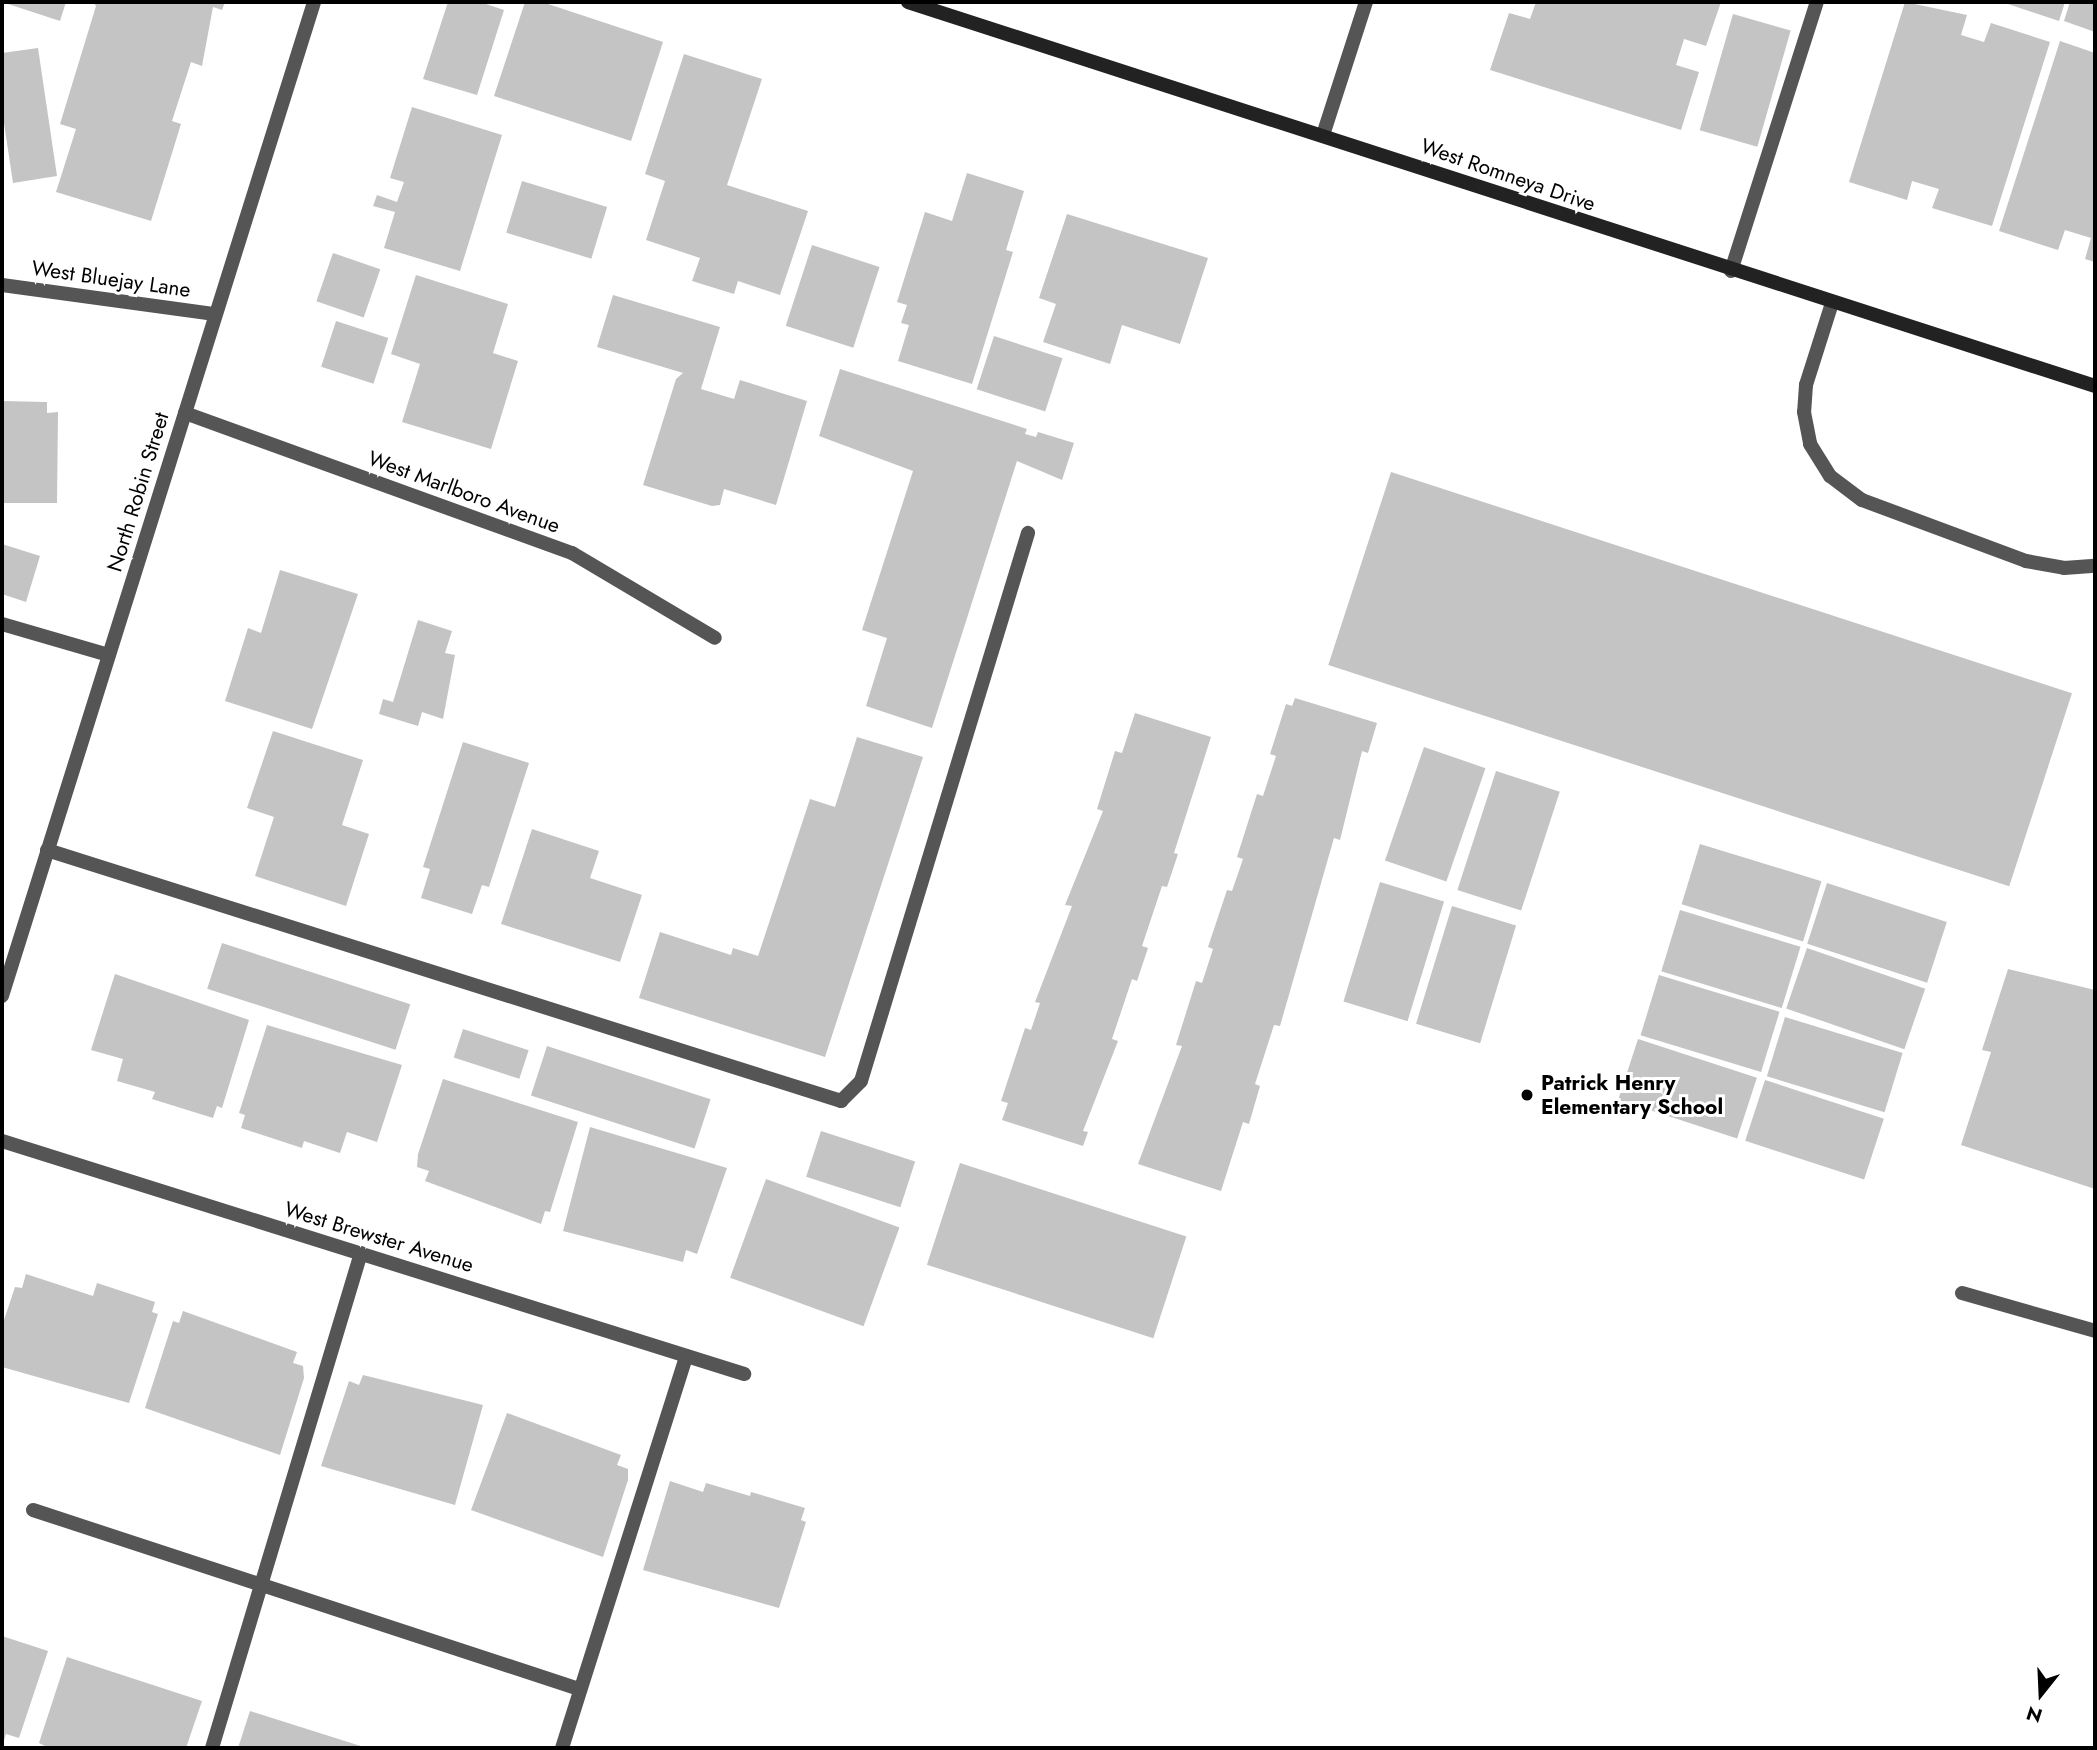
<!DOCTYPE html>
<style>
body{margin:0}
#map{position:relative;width:2097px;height:1750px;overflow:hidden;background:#fff;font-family:Jost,sans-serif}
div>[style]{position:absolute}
.building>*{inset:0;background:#c4c4c4;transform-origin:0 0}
.lane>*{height:14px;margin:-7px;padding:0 7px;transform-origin:7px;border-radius:7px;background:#555}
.street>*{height:14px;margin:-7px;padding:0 7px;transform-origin:7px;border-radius:7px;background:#555}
.secondary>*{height:14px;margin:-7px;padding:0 7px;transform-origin:7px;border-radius:7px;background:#222}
.dots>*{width:19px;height:19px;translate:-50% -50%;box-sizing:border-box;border:4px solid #fff;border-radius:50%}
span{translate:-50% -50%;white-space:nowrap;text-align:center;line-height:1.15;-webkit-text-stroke:6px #fff;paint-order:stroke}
.street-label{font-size:21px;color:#000}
.poi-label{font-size:21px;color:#000;font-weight:700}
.left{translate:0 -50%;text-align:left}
.frame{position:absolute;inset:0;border:4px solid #000;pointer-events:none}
.north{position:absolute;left:2006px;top:1659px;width:70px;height:70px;-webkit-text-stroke:5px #fff;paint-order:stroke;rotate:198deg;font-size:19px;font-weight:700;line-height:28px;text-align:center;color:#000}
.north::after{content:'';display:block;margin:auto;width:24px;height:32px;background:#000;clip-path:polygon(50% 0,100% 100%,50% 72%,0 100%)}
</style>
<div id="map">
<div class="building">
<div style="clip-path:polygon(2px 2px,66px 2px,60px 21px)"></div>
<div style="clip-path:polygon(93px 2px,225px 2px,222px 10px,213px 7px,202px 66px,191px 62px,172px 121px,181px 124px,151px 221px,56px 192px,76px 129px,60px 124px,96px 6px)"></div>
<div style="clip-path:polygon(448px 2px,480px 2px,504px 10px,477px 95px,423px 79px)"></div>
<div style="clip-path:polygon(525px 2px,542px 2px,663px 42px,631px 141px,494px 96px)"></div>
<div style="clip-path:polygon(1536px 2px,1721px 2px,1706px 46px,1684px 39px,1676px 65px,1699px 72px,1681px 130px,1490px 70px,1509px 13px,1530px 19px)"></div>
<div style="clip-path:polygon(1905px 2px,1967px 15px,1961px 35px,1984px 42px,1991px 23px,2050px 42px,1992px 226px,1932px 208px,1939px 189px,1912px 181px,1907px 200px,1849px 182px)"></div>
<div style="clip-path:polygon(2002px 2px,2065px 2px,2059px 21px)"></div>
<div style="clip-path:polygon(2070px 2px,2095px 2px,2095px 32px,2064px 21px)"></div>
<div style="left:1733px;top:14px;width:60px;height:121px;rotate:16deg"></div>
<div style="clip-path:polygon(2060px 41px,2095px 53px,2095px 262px,2085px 259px,2091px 238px,2065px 230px,2058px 250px,1999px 231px)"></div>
<div style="clip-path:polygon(38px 48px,57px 176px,13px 183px,2px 110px,2px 53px)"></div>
<div style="clip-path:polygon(684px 54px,762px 79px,727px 185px,808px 211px,780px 295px,738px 281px,734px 294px,692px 281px,700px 258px,646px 240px,665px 181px,645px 174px)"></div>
<div style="clip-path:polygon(412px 107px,502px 135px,460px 271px,384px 248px,395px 212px,373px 206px,377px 195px,397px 202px,404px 182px,390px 178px)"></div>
<div style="clip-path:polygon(967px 173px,1024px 191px,1006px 250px,1013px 252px,972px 384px,898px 361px,909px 325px,901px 323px,907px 305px,897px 302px,925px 212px,952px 221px)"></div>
<div style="left:522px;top:181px;width:89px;height:54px;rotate:17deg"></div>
<div style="clip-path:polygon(1067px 214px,1208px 258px,1180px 344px,1122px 325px,1110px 364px,1043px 342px,1056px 304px,1039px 298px)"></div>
<div style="left:812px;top:245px;width:71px;height:85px;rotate:18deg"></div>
<div style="left:333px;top:253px;width:50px;height:51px;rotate:19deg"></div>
<div style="clip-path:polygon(416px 275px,508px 304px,493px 353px,518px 361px,491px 449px,402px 422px,420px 364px,391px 354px)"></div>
<div style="clip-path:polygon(613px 295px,720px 327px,701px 389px,734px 399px,740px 380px,807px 401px,776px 505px,724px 489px,720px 505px,712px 506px,643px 485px,676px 379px,683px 373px,597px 347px)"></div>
<div style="left:336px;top:321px;width:55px;height:48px;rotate:18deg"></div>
<div style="left:994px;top:336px;width:72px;height:56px;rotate:18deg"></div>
<div style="clip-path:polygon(840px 369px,1027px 429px,1025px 434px,1036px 437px,1038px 432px,1074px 443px,1062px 480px,1017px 461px,932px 728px,866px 706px,887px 638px,862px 630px,913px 471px,819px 436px)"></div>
<div style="clip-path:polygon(2px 401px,47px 402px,47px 413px,58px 412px,57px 503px,2px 503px)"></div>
<div style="left:1391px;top:472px;width:716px;height:203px;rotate:18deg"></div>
<div style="clip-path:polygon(2px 544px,40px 556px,26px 602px,2px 594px)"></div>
<div style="clip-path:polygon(280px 570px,358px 594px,312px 729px,225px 701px,248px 628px,261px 633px)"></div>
<div style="clip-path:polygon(418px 620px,452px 631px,445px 653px,455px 655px,443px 719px,422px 712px,418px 726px,379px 714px,383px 699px,393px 702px)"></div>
<div style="clip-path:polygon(1295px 698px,1377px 723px,1368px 753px,1362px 751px,1340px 840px,1334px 838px,1280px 1026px,1274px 1025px,1255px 1084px,1260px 1086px,1249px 1124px,1243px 1122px,1221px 1191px,1138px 1164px,1182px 1046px,1176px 1045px,1196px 981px,1202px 983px,1213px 949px,1208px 947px,1227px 890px,1232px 891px,1243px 859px,1237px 857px,1257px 794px,1263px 796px,1276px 756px,1270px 754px,1286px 704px,1292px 706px)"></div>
<div style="clip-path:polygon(1135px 713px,1211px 737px,1174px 853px,1178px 854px,1167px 887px,1162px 886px,1142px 946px,1148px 948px,1137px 981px,1132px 979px,1112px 1039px,1118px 1041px,1083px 1131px,1088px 1132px,1083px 1146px,1002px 1120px,1008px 1103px,1001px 1101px,1025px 1028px,1031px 1030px,1040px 1003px,1035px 1002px,1072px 906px,1065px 905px,1103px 811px,1097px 809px,1115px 751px,1122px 753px)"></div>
<div style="clip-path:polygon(273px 731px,363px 760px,342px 825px,369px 834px,346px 906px,255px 876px,274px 817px,247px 808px)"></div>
<div style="clip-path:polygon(857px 737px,923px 757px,825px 1057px,639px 998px,660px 932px,731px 955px,733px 948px,758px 956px,810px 799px,835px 807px)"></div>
<div style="clip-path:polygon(463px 742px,529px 763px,489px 887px,482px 885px,472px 914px,421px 898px,430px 869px,423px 867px)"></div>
<div style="left:1424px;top:747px;width:65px;height:120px;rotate:19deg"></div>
<div style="left:1496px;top:771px;width:67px;height:125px;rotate:18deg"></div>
<div style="clip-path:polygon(532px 829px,599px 851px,590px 878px,642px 895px,620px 962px,501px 924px)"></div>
<div style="left:1700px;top:844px;width:127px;height:63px;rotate:17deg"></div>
<div style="left:1380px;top:882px;width:67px;height:125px;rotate:17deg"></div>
<div style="left:1827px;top:883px;width:126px;height:64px;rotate:18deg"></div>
<div style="left:1452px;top:906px;width:67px;height:123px;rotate:17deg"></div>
<div style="left:1680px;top:910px;width:126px;height:64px;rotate:17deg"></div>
<div style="left:222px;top:943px;width:198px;height:48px;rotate:18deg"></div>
<div style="left:1807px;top:948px;width:125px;height:64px;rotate:19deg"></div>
<div style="clip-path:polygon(2008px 969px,2095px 990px,2095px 1189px,1961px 1145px,1991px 1052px,1982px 1050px)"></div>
<div style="clip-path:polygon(115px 974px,249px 1020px,222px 1108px,217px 1106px,213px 1118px,152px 1099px,155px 1092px,117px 1081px,123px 1059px,91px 1050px)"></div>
<div style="left:1659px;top:975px;width:126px;height:63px;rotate:17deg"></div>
<div style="left:1785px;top:1017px;width:123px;height:62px;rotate:17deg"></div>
<div style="clip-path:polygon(267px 1025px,402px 1065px,377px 1142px,347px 1132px,340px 1153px,304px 1141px,302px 1148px,241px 1128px,245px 1115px,239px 1113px)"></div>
<div style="left:463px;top:1029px;width:69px;height:30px;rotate:18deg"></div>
<div style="left:1638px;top:1039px;width:125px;height:64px;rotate:18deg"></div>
<div style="left:547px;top:1046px;width:172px;height:52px;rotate:18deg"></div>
<div style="clip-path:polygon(443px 1079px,578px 1122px,550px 1212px,545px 1211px,541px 1224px,425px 1181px,429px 1171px,417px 1167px,418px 1154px)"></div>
<div style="left:1765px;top:1080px;width:125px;height:64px;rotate:18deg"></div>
<div style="clip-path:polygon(590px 1127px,727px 1168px,697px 1254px,686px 1250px,683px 1262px,563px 1231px)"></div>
<div style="left:821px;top:1131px;width:99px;height:48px;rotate:18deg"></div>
<div style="left:960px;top:1163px;width:238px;height:107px;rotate:18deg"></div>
<div style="left:766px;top:1179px;width:142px;height:105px;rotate:20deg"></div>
<div style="clip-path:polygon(26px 1274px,93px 1296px,97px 1283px,155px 1302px,152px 1312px,158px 1314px,129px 1403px,2px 1367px,2px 1326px,15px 1287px,22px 1288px)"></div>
<div style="clip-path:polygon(183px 1311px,297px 1352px,293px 1363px,303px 1366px,304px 1378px,280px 1455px,145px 1408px,173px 1321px,179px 1323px)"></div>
<div style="clip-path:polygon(363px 1375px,483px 1405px,455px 1505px,321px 1466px,349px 1381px,359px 1385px)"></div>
<div style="clip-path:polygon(507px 1413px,621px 1455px,617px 1465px,628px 1469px,628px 1480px,603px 1557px,471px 1510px)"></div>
<div style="clip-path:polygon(670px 1481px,703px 1492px,706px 1483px,750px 1496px,751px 1492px,805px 1508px,801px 1520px,806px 1522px,779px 1608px,643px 1570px)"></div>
<div style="clip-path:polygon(2px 1636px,48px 1651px,19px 1738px,6px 1734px,2px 1746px)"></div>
<div style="clip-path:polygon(67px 1657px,202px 1701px,186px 1748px,49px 1748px,39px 1743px)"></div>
<div style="clip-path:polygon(250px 1711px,367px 1748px,238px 1748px)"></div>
</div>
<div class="lane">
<div style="left:1731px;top:271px;width:282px;rotate:-72.3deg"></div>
<div style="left:1832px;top:303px;width:86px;rotate:107.6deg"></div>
<div style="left:1806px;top:385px;width:27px;rotate:94deg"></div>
<div style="left:1804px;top:412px;width:33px;rotate:79deg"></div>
<div style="left:1810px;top:444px;width:38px;rotate:58deg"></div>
<div style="left:1830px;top:476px;width:40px;rotate:37deg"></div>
<div style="left:1862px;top:500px;width:175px;rotate:20.4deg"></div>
<div style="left:2026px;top:561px;width:39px;rotate:10deg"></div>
<div style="left:2064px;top:568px;width:31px;rotate:-4deg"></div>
<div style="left:2px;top:624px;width:111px;rotate:16.2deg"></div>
<div style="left:47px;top:850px;width:833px;rotate:17.54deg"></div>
<div style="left:841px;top:1101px;width:28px;rotate:-45deg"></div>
<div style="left:861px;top:1081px;width:573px;rotate:-73.05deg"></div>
<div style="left:1962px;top:1293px;width:138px;rotate:15.9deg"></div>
<div style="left:33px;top:1510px;width:575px;rotate:18.15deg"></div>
<div style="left:212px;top:1748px;width:517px;rotate:-73.25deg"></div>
<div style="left:562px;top:1748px;width:411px;rotate:-72.4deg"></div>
</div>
<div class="street">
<div style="left:1323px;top:135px;width:140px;rotate:-72.1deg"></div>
<div style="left:2px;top:285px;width:215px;rotate:7.8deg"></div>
<div style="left:185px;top:413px;width:412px;rotate:19.9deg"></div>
<div style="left:572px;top:553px;width:166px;rotate:30.7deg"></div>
<div style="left:2px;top:996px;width:1042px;rotate:-72.57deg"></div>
<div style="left:2px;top:1141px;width:778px;rotate:17.43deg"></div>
</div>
<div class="secondary">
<div style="left:908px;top:2px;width:1248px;rotate:17.93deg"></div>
</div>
<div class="dots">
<div style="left:1527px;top:1095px;background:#000"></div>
</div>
<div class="street-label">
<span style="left:1508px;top:175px;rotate:19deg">West Romneya Drive</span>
<span style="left:111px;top:279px;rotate:8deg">West Bluejay Lane</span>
<span style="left:138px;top:492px;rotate:-73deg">North Robin Street</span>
<span style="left:464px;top:492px;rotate:20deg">West Marlboro Avenue</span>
<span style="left:379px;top:1237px;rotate:17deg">West Brewster Avenue</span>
</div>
<div class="poi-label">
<span class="left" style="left:1541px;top:1095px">Patrick Henry<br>Elementary School</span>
</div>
<div class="frame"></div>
<div class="north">N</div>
</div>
